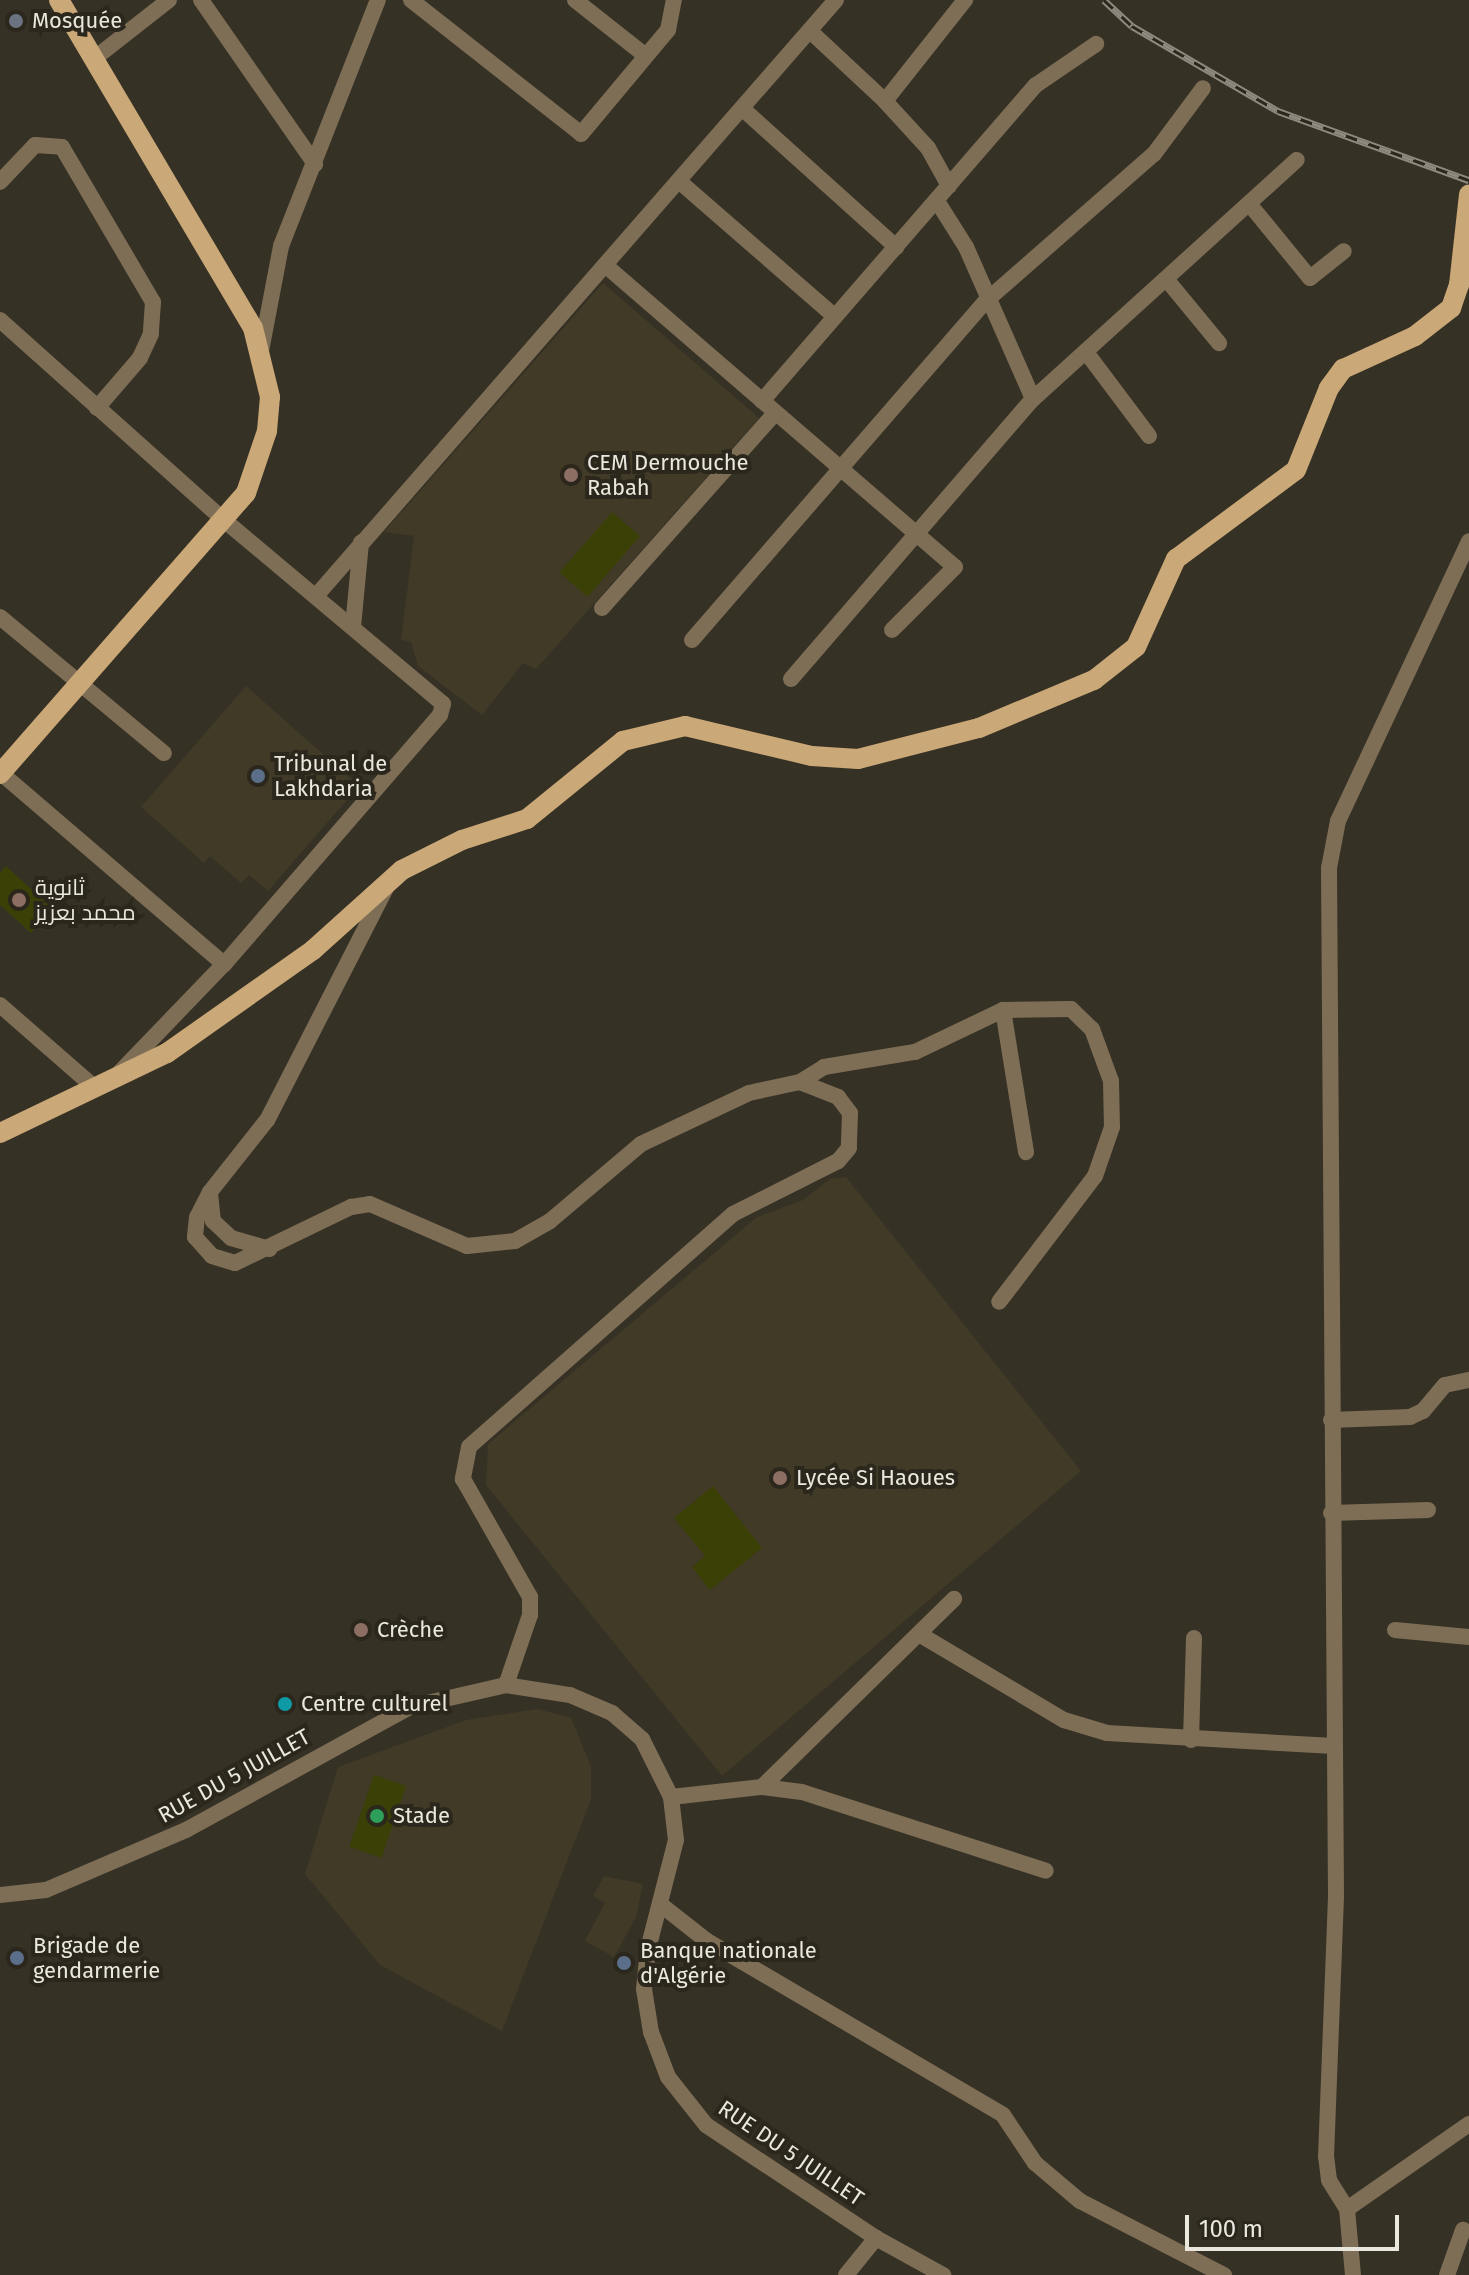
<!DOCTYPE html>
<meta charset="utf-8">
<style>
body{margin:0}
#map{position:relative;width:1469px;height:2275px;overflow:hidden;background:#363125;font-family:"Fira Sans",Cairo,sans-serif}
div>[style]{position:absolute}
.built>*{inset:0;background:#403a27}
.green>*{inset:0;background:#3b4106;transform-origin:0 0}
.minor>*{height:16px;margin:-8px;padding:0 8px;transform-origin:8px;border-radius:8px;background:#7e6e56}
.tertiary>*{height:16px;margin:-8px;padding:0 8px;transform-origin:8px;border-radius:8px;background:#7e6e56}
.primary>*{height:20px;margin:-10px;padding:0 10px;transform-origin:10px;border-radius:10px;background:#caa877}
.rail>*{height:7px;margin-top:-3.5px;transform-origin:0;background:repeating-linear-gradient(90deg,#2c271c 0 12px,#8e8a80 0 24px);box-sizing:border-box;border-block:2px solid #8e8a80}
.dots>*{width:22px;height:22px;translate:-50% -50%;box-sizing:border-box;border:4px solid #2c271c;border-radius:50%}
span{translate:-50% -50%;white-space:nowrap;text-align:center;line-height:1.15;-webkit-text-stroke:8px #2c271c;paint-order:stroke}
.poi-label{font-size:22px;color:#eae7df}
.left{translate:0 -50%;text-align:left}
.street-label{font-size:22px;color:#eae7df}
.scale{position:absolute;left:1185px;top:2215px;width:214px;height:36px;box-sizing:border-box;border:4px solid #eae7df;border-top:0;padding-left:10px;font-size:24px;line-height:28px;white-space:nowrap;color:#eae7df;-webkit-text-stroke:6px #2c271c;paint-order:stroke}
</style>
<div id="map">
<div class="built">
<div style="clip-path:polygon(603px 283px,759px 418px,536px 669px,523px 663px,482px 715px,418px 666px,411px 642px,401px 640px,414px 536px,384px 532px)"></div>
<div style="clip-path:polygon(246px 686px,359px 786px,268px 891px,249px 875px,241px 883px,210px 856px,204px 863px,141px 807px)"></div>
<div style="clip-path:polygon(846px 1177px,1081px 1471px,722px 1776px,486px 1485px,488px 1444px,757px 1217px,803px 1200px,830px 1179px)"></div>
<div style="clip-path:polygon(538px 1709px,571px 1718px,591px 1766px,591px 1799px,502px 2031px,380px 1965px,305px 1874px,338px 1767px,466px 1720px)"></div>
<div style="clip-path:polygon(604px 1876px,643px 1884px,636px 1917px,614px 1957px,585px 1941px,605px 1903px,593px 1896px)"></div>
</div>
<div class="green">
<div style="left:612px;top:512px;width:37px;height:80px;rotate:41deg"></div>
<div style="clip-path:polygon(6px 866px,53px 909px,31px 933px,0 905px,0 873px)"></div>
<div style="clip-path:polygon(713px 1486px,762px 1548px,710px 1590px,692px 1567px,705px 1556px,674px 1518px)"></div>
<div style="left:374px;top:1775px;width:34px;height:76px;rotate:19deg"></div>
</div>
<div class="minor">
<div style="left:201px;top:0;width:200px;rotate:55.2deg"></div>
<div style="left:411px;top:0;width:216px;rotate:38.2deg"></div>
<div style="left:581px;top:134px;width:136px;rotate:-50.1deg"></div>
<div style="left:668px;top:30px;width:31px;rotate:-79deg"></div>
<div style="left:575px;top:0;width:90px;rotate:38.3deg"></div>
<div style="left:810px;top:31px;width:103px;rotate:43deg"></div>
<div style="left:95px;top:58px;width:94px;rotate:-38.1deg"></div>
<div style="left:744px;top:110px;width:205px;rotate:42deg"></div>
<div style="left:0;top:182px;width:51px;rotate:-46.6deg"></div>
<div style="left:35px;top:145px;width:27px;rotate:4deg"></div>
<div style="left:62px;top:147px;width:180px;rotate:59.6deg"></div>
<div style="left:153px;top:302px;width:32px;rotate:94deg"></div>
<div style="left:151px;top:334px;width:26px;rotate:115deg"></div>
<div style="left:140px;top:358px;width:66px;rotate:130.7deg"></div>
<div style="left:680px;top:182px;width:204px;rotate:41deg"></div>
<div style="left:949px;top:186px;width:43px;rotate:-118.9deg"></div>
<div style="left:928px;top:148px;width:64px;rotate:-132.5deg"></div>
<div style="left:885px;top:101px;width:129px;rotate:-51.6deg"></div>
<div style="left:937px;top:201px;width:54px;rotate:57.8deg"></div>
<div style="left:966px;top:247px;width:166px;rotate:66.2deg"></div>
<div style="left:1251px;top:206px;width:93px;rotate:50.7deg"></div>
<div style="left:1310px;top:278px;width:43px;rotate:-38.5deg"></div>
<div style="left:605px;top:265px;width:462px;rotate:40.8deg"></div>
<div style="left:955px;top:567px;width:89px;rotate:135deg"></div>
<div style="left:1167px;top:280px;width:82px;rotate:50.5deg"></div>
<div style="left:0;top:320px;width:300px;rotate:41.8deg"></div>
<div style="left:224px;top:520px;width:286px;rotate:40deg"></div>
<div style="left:443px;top:704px;width:11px;rotate:105deg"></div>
<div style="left:440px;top:715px;width:330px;rotate:130.9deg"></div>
<div style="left:224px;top:964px;width:150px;rotate:133.9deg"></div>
<div style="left:261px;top:351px;width:107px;rotate:-79.2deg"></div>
<div style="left:281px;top:246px;width:264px;rotate:-68.5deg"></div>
<div style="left:1086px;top:352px;width:105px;rotate:53.1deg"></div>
<div style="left:762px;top:401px;width:418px;rotate:-49.1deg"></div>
<div style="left:1036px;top:85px;width:73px;rotate:-34.3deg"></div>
<div style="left:316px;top:596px;width:791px;rotate:-48.9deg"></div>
<div style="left:602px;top:608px;width:261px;rotate:-48.4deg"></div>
<div style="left:0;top:617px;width:213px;rotate:39.7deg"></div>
<div style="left:353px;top:627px;width:85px;rotate:-84.6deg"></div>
<div style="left:692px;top:640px;width:450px;rotate:-49.1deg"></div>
<div style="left:987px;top:300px;width:222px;rotate:-41.2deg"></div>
<div style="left:1154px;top:154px;width:82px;rotate:-53.4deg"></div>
<div style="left:791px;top:679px;width:370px;rotate:-49.2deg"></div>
<div style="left:1033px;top:399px;width:356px;rotate:-42.2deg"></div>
<div style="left:1px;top:773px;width:294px;rotate:40.6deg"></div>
<div style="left:387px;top:886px;width:263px;rotate:117.1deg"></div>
<div style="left:267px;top:1120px;width:92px;rotate:128.4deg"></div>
<div style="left:210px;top:1192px;width:28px;rotate:117deg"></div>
<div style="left:197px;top:1217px;width:20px;rotate:96deg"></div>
<div style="left:195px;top:1237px;width:25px;rotate:48deg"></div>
<div style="left:212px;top:1256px;width:24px;rotate:17deg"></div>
<div style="left:235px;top:1263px;width:129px;rotate:-25.8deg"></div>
<div style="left:351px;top:1207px;width:19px;rotate:-9deg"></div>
<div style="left:370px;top:1204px;width:106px;rotate:23.4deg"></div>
<div style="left:467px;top:1246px;width:48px;rotate:-5.9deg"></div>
<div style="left:515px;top:1241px;width:40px;rotate:-29.7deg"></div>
<div style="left:550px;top:1221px;width:119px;rotate:-40.2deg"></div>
<div style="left:641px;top:1144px;width:119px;rotate:-25.3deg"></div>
<div style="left:749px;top:1093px;width:52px;rotate:-12.2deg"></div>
<div style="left:800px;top:1082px;width:41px;rotate:21.5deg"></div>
<div style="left:838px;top:1097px;width:20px;rotate:53deg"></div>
<div style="left:850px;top:1113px;width:35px;rotate:92deg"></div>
<div style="left:849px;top:1148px;width:17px;rotate:130deg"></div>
<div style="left:838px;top:1161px;width:118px;rotate:153.2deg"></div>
<div style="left:733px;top:1214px;width:352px;rotate:138.6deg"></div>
<div style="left:469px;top:1447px;width:33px;rotate:101deg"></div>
<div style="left:463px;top:1479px;width:136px;rotate:60.4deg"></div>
<div style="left:530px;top:1597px;width:18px;rotate:90deg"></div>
<div style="left:530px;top:1615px;width:74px;rotate:108.9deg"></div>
<div style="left:0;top:1005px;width:123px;rotate:41.1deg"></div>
<div style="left:1003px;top:1010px;width:144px;rotate:80.8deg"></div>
<div style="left:800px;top:1082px;width:28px;rotate:-32deg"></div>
<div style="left:824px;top:1067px;width:92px;rotate:-9.4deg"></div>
<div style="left:915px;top:1052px;width:98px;rotate:-25.5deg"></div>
<div style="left:1003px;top:1010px;width:68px;rotate:-0.8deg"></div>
<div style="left:1071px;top:1009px;width:29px;rotate:44deg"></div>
<div style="left:1092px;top:1029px;width:55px;rotate:69.9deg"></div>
<div style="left:1111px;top:1081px;width:46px;rotate:88.8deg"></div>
<div style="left:1112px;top:1127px;width:52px;rotate:109.1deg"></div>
<div style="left:1095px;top:1176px;width:158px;rotate:127.3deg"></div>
<div style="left:210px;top:1193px;width:28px;rotate:84deg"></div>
<div style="left:213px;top:1221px;width:25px;rotate:43deg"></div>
<div style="left:231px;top:1238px;width:40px;rotate:16deg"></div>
<div style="left:1331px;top:1420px;width:79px;rotate:-2.2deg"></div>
<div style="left:1410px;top:1417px;width:14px;rotate:-25deg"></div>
<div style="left:1423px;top:1411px;width:34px;rotate:-50deg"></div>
<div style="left:1445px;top:1385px;width:25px;rotate:-12deg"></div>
<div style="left:1331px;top:1513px;width:97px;rotate:-1.8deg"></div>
<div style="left:1395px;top:1630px;width:74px;rotate:5.4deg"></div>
<div style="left:919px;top:1634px;width:169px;rotate:30.7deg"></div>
<div style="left:1064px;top:1720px;width:45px;rotate:16.8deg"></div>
<div style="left:1107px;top:1733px;width:227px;rotate:3.3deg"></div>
<div style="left:1191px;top:1740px;width:102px;rotate:-88.3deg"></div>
<div style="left:762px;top:1787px;width:269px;rotate:-44.4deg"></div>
<div style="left:671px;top:1797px;width:92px;rotate:-6.3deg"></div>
<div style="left:762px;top:1787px;width:40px;rotate:7.1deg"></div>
<div style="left:802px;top:1792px;width:256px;rotate:17.9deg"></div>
<div style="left:660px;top:1904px;width:60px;rotate:38.2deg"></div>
<div style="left:707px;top:1941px;width:343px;rotate:30.4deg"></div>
<div style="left:1003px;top:2115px;width:58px;rotate:56.3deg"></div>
<div style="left:1035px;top:2163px;width:59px;rotate:40.2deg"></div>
<div style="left:1080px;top:2201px;width:162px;rotate:27.2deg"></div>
<div style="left:1347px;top:2209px;width:149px;rotate:-34.9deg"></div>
<div style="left:846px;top:2275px;width:48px;rotate:-51deg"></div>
<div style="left:1353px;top:2275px;width:66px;rotate:-95.2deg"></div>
<div style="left:1347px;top:2209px;width:34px;rotate:-122deg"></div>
<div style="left:1329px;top:2180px;width:23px;rotate:-97deg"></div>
<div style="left:1326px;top:2157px;width:261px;rotate:-87.8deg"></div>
<div style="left:1336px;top:1896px;width:1028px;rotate:-90.39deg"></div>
<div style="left:1329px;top:868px;width:48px;rotate:-79.2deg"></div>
<div style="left:1338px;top:821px;width:309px;rotate:-64.9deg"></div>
<div style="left:1447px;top:2275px;width:48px;rotate:-70.4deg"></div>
</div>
<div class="tertiary">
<div style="left:0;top:1895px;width:46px;rotate:-6.2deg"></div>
<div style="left:46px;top:1890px;width:152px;rotate:-23.2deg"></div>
<div style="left:186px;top:1830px;width:256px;rotate:-28.8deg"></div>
<div style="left:410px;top:1707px;width:98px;rotate:-12.9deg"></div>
<div style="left:506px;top:1685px;width:65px;rotate:8.9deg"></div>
<div style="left:570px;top:1695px;width:46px;rotate:23.2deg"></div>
<div style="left:612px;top:1713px;width:40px;rotate:41deg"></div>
<div style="left:642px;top:1739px;width:65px;rotate:63.4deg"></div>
<div style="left:671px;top:1797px;width:43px;rotate:83.4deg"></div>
<div style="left:676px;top:1840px;width:113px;rotate:104.4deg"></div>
<div style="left:648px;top:1949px;width:40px;rotate:95.7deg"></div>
<div style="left:644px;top:1989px;width:44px;rotate:80.8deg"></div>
<div style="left:651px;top:2032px;width:48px;rotate:69.3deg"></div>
<div style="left:668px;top:2077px;width:61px;rotate:51.6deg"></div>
<div style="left:706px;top:2125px;width:204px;rotate:33.6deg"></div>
<div style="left:876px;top:2238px;width:77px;rotate:28.9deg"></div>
</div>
<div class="primary">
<div style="left:0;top:774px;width:373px;rotate:-48.8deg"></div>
<div style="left:246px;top:493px;width:65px;rotate:-71.3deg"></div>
<div style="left:267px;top:431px;width:34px;rotate:-85deg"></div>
<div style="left:270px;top:397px;width:71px;rotate:-103.8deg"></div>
<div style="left:253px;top:328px;width:381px;rotate:-120.6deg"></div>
<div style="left:0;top:1133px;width:185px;rotate:-25.6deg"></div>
<div style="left:167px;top:1053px;width:179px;rotate:-35.2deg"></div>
<div style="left:313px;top:950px;width:120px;rotate:-42deg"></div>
<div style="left:402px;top:870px;width:67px;rotate:-26.6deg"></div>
<div style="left:462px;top:840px;width:68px;rotate:-17.9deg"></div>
<div style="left:527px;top:819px;width:124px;rotate:-39.1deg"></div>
<div style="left:623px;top:741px;width:64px;rotate:-13.6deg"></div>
<div style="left:685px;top:726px;width:130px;rotate:13.3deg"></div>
<div style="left:812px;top:756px;width:46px;rotate:3.7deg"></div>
<div style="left:858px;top:759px;width:125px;rotate:-14.4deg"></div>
<div style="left:979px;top:728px;width:125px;rotate:-22.7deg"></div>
<div style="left:1094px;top:680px;width:53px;rotate:-38.2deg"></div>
<div style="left:1136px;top:647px;width:97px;rotate:-65.6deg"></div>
<div style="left:1176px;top:559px;width:149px;rotate:-36.6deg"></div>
<div style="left:1296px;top:470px;width:88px;rotate:-68.1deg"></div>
<div style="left:1329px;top:388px;width:24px;rotate:-54deg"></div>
<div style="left:1343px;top:369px;width:79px;rotate:-24.6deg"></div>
<div style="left:1415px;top:336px;width:46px;rotate:-37.9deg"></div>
<div style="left:1451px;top:308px;width:24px;rotate:-71deg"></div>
<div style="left:1459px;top:285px;width:91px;rotate:-83.7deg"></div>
</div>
<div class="rail">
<div style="left:1104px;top:0;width:38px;rotate:43deg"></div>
<div style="left:1132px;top:26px;width:169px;rotate:30.2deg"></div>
<div style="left:1278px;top:111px;width:203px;rotate:19.9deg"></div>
</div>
<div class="dots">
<div style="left:16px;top:21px;background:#6b7280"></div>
<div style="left:571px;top:475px;background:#8d6e63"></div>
<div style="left:258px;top:776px;background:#5c6f8a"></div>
<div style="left:19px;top:900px;background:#8d6e63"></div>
<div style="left:780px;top:1478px;background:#8d6e63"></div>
<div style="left:361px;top:1630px;background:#8d6e63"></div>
<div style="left:285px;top:1704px;background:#0f9aa8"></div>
<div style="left:377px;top:1816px;background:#2e9e5b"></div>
<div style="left:17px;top:1958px;background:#5c6f8a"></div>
<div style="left:624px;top:1963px;background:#5c6f8a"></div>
</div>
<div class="poi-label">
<span class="left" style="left:32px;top:21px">Mosquée</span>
<span class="left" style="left:587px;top:475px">CEM Dermouche<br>Rabah</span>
<span class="left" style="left:274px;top:776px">Tribunal de<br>Lakhdaria</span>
<span class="left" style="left:35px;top:900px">ثانوية<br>محمد بعزيز</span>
<span class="left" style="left:796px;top:1478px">Lycée Si Haoues</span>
<span class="left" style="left:377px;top:1630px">Crèche</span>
<span class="left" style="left:301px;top:1704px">Centre culturel</span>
<span class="left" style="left:393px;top:1816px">Stade</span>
<span class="left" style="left:33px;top:1958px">Brigade de<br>gendarmerie</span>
<span class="left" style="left:640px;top:1963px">Banque nationale<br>d'Algérie</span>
</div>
<div class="street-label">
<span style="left:234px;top:1776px;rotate:-29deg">RUE DU 5 JUILLET</span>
<span style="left:791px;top:2153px;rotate:34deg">RUE DU 5 JUILLET</span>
</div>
<div class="scale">100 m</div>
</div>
